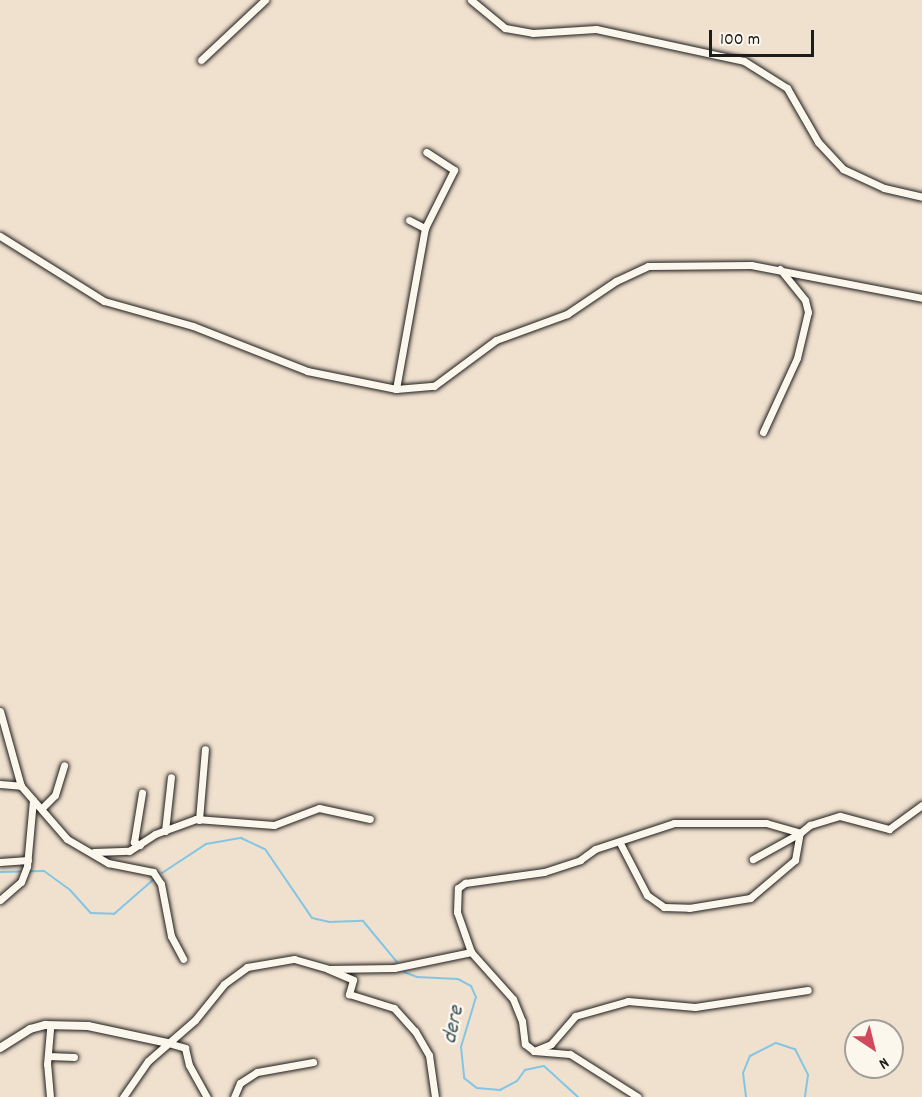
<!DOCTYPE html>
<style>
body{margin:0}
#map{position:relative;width:922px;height:1097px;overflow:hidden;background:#f0e0ce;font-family:Dekko,sans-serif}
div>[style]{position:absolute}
.stream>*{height:2px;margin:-1px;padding:0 1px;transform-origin:1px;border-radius:1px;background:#83c6e4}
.roads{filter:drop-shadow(0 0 2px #1c1c1c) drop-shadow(0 0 2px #1c1c1c)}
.minor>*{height:7px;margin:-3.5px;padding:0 3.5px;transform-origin:3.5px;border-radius:3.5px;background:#fbf7ec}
.tertiary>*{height:8px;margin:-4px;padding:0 4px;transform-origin:4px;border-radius:4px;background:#fbf7ec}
span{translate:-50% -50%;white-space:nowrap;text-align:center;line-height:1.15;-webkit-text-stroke:5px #fbf7ec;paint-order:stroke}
.water-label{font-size:22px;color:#405862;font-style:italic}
.north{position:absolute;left:844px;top:1019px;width:60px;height:60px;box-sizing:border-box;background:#fbf7ec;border:2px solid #a29f99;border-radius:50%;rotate:145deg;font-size:16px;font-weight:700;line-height:24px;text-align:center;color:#1c1c1c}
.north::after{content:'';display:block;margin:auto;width:21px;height:27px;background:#d1495b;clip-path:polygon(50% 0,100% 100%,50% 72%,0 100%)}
.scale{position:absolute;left:709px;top:30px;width:105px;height:27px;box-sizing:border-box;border:3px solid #1c1c1c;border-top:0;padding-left:8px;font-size:18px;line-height:21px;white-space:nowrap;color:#1c1c1c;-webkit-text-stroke:4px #fbf7ec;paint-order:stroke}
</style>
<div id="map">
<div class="stream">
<div style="left:0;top:872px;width:44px;rotate:-1.3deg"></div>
<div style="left:44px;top:871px;width:32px;rotate:36deg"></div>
<div style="left:70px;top:890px;width:31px;rotate:48deg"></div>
<div style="left:91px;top:913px;width:23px;rotate:2deg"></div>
<div style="left:114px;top:914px;width:52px;rotate:-41.1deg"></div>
<div style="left:162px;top:873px;width:53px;rotate:-33.4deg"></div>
<div style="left:206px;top:844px;width:36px;rotate:-10deg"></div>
<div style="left:241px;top:838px;width:26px;rotate:25deg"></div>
<div style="left:265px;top:849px;width:83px;rotate:55.7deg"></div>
<div style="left:312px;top:918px;width:17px;rotate:13deg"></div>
<div style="left:329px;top:922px;width:34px;rotate:-2deg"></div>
<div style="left:363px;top:921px;width:53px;rotate:50.3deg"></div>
<div style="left:404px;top:972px;width:14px;rotate:21deg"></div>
<div style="left:417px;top:977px;width:41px;rotate:2.8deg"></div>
<div style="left:458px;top:979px;width:15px;rotate:28deg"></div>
<div style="left:471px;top:986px;width:12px;rotate:66deg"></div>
<div style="left:476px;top:997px;width:52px;rotate:106.7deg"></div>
<div style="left:461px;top:1047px;width:31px;rotate:84deg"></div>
<div style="left:464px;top:1078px;width:16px;rotate:38deg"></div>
<div style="left:477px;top:1088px;width:23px;rotate:5deg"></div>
<div style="left:500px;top:1090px;width:19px;rotate:-28deg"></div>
<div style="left:517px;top:1081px;width:14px;rotate:-54deg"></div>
<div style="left:525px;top:1070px;width:19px;rotate:-12deg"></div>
<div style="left:544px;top:1066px;width:46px;rotate:42.4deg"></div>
<div style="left:746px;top:1097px;width:24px;rotate:-97deg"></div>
<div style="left:743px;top:1073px;width:18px;rotate:-68deg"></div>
<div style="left:750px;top:1056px;width:29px;rotate:-27deg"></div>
<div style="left:776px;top:1043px;width:20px;rotate:18deg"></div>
<div style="left:795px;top:1049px;width:29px;rotate:63deg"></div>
<div style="left:808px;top:1075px;width:22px;rotate:98deg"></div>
</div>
<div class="roads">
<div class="minor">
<div style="left:471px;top:0;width:44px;rotate:39.5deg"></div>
<div style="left:505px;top:28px;width:28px;rotate:10deg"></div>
<div style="left:533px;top:33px;width:63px;rotate:-3.6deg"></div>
<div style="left:596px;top:29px;width:151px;rotate:12.2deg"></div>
<div style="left:744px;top:61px;width:51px;rotate:32.1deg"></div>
<div style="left:787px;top:88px;width:62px;rotate:60.1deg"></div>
<div style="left:818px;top:142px;width:37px;rotate:47deg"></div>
<div style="left:843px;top:169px;width:45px;rotate:24.9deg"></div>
<div style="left:884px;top:188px;width:39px;rotate:13deg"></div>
<div style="left:201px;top:60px;width:88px;rotate:-43.2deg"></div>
<div style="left:409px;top:220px;width:18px;rotate:27deg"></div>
<div style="left:0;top:236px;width:123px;rotate:32deg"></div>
<div style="left:104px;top:301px;width:92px;rotate:15.7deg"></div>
<div style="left:193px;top:326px;width:123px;rotate:21.5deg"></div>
<div style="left:307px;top:371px;width:91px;rotate:11.4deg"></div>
<div style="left:396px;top:389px;width:38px;rotate:-5deg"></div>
<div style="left:434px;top:386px;width:77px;rotate:-36.6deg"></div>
<div style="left:496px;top:340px;width:76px;rotate:-20.1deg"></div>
<div style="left:567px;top:314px;width:59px;rotate:-34deg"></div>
<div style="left:616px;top:281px;width:35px;rotate:-25deg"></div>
<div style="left:648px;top:266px;width:103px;rotate:-0.6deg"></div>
<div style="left:751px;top:265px;width:174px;rotate:10.9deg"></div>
<div style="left:396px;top:389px;width:164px;rotate:-79.8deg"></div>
<div style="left:425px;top:228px;width:65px;rotate:-63.4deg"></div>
<div style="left:454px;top:170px;width:33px;rotate:-147deg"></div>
<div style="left:763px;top:432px;width:81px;rotate:-65.3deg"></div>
<div style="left:797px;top:358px;width:47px;rotate:-76.6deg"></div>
<div style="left:808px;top:312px;width:12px;rotate:-104deg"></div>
<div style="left:805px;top:300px;width:40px;rotate:-129deg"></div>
<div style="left:0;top:711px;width:78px;rotate:74.4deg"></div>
<div style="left:0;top:784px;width:21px;rotate:5deg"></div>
<div style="left:21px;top:786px;width:70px;rotate:49deg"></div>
<div style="left:67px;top:839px;width:48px;rotate:30.3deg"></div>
<div style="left:108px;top:863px;width:46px;rotate:11.3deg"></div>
<div style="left:153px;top:872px;width:14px;rotate:56deg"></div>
<div style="left:161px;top:884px;width:53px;rotate:79.1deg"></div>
<div style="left:171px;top:936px;width:26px;rotate:62deg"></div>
<div style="left:42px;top:808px;width:18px;rotate:-45deg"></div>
<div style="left:55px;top:795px;width:31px;rotate:-73deg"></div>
<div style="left:199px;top:820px;width:71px;rotate:-85.2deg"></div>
<div style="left:165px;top:831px;width:54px;rotate:-83.7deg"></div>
<div style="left:620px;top:843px;width:59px;rotate:62.6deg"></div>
<div style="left:647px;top:895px;width:21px;rotate:35deg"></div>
<div style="left:664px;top:907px;width:25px;rotate:2deg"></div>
<div style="left:689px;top:908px;width:62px;rotate:-9.3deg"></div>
<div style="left:750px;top:898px;width:59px;rotate:-40.2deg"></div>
<div style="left:795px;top:860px;width:27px;rotate:-80deg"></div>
<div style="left:800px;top:833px;width:13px;rotate:-39deg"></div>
<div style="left:810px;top:825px;width:31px;rotate:-17deg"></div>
<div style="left:840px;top:816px;width:51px;rotate:14.9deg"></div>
<div style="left:889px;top:829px;width:41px;rotate:-36deg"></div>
<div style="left:140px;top:845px;width:7px;rotate:-153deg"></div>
<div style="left:134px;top:842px;width:50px;rotate:-80.7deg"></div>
<div style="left:94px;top:852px;width:35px;rotate:-2deg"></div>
<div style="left:129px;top:851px;width:31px;rotate:-33deg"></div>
<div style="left:155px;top:834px;width:44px;rotate:-20.1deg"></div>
<div style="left:196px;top:819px;width:78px;rotate:4.4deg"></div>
<div style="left:274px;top:825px;width:48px;rotate:-20.7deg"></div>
<div style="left:319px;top:808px;width:52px;rotate:12.2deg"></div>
<div style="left:0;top:862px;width:28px;rotate:-4deg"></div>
<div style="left:0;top:900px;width:28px;rotate:-41deg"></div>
<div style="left:21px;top:882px;width:17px;rotate:-69deg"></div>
<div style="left:27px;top:866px;width:66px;rotate:-84.8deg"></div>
<div style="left:471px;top:952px;width:63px;rotate:48.2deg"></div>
<div style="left:513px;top:999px;width:24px;rotate:68deg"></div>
<div style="left:522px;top:1021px;width:23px;rotate:83deg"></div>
<div style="left:525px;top:1044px;width:11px;rotate:38deg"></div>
<div style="left:534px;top:1051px;width:18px;rotate:-22deg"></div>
<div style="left:551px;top:1044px;width:37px;rotate:-49deg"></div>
<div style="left:575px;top:1016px;width:55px;rotate:-15.8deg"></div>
<div style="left:628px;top:1001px;width:67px;rotate:5.1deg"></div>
<div style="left:695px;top:1007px;width:114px;rotate:-8.6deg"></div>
<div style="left:330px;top:970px;width:25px;rotate:23deg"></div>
<div style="left:353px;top:980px;width:15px;rotate:106deg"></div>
<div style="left:349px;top:994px;width:47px;rotate:17.3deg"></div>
<div style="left:394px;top:1008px;width:31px;rotate:48deg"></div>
<div style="left:415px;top:1031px;width:28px;rotate:60deg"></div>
<div style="left:429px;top:1055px;width:42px;rotate:81.9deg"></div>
<div style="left:168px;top:1043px;width:18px;rotate:16deg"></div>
<div style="left:185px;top:1048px;width:17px;rotate:77deg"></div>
<div style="left:189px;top:1065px;width:37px;rotate:61deg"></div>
<div style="left:534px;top:1051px;width:36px;rotate:5deg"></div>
<div style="left:570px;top:1054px;width:80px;rotate:32.3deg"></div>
<div style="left:48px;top:1056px;width:26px;rotate:2deg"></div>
<div style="left:50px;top:1097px;width:33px;rotate:-95deg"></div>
<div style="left:47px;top:1064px;width:38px;rotate:-85deg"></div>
<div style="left:123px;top:1097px;width:44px;rotate:-55.2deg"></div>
<div style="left:148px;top:1061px;width:62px;rotate:-41.1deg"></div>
<div style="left:195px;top:1020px;width:46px;rotate:-51.1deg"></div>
<div style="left:224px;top:984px;width:29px;rotate:-36deg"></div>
<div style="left:247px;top:967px;width:48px;rotate:-9.7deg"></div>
<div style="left:294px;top:959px;width:35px;rotate:16deg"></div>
<div style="left:328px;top:969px;width:66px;rotate:-0.9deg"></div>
<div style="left:394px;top:968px;width:79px;rotate:-11.7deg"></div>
<div style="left:471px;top:952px;width:42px;rotate:-109.3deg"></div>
<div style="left:457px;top:912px;width:24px;rotate:-88deg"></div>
<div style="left:458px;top:888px;width:9px;rotate:-36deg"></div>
<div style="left:465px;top:883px;width:80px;rotate:-7.9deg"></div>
<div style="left:544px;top:872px;width:38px;rotate:-18deg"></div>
<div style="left:580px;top:860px;width:19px;rotate:-36deg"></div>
<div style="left:595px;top:849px;width:83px;rotate:-18.2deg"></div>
<div style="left:674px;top:823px;width:92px"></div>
<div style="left:766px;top:823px;width:35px;rotate:16deg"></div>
<div style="left:800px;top:833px;width:54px;rotate:151deg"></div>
<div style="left:234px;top:1097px;width:15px;rotate:-67deg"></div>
<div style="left:240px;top:1083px;width:20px;rotate:-33deg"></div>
<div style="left:257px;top:1072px;width:57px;rotate:-10.1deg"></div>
</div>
<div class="tertiary">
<div style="left:0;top:1048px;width:36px;rotate:-32deg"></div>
<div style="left:30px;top:1029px;width:16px;rotate:-15deg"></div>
<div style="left:45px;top:1025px;width:43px;rotate:1.3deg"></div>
<div style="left:88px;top:1026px;width:82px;rotate:12deg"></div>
</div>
</div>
<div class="water-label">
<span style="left:454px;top:1025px;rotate:-78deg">dere</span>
</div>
<div class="north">N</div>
<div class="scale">100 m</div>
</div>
